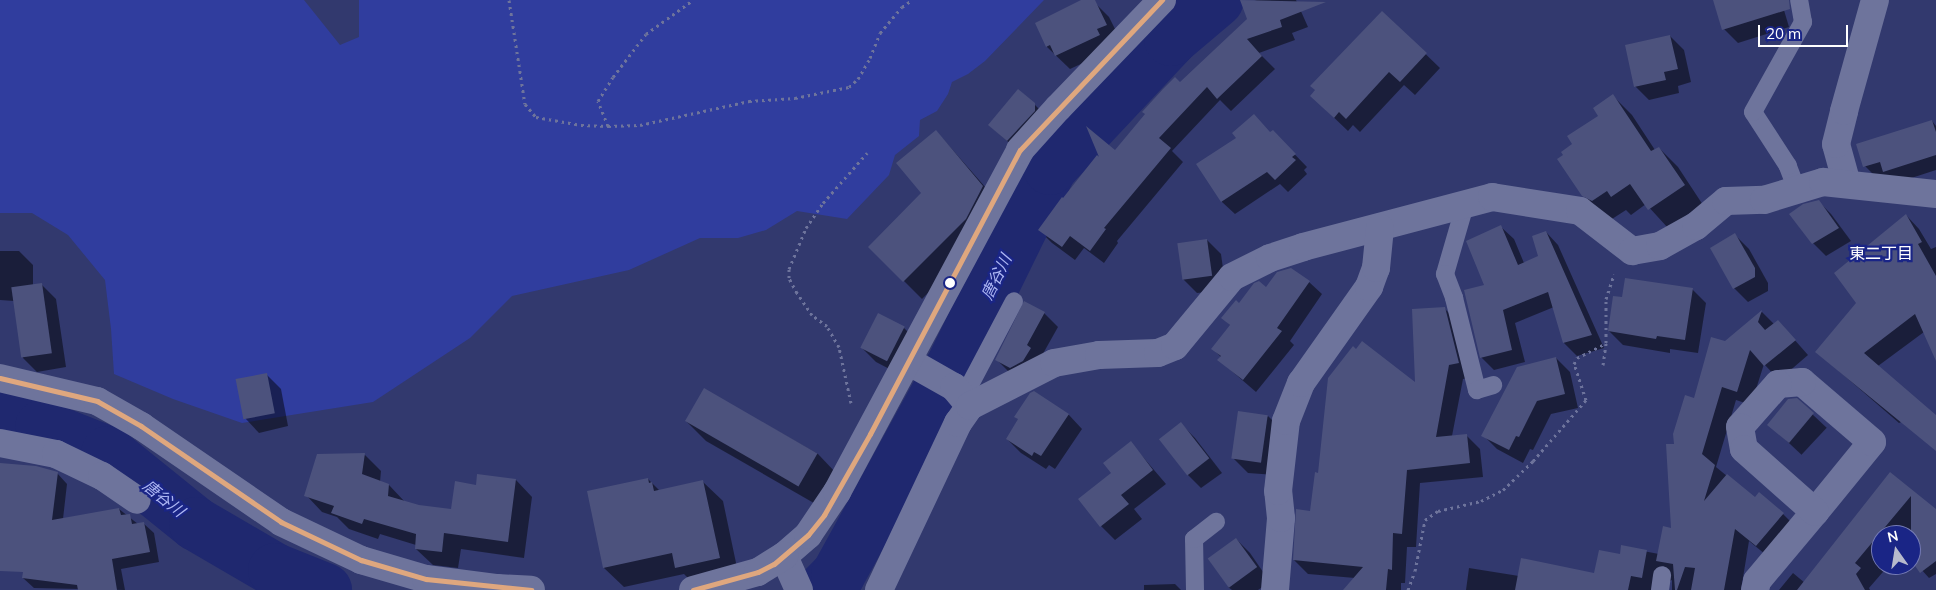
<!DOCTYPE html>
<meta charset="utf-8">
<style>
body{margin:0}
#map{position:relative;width:1936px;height:590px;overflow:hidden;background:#32396e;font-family:Mulish,"Noto Sans JP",sans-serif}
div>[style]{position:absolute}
.green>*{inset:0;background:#303d9e}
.shadow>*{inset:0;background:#0007;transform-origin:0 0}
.river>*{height:54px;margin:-27px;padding:0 27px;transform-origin:27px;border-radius:27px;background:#1f286f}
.building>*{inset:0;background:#4c527d;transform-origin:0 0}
.path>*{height:3px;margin-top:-1.5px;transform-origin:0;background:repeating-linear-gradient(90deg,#6e749c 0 2.5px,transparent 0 6.5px)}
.service>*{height:18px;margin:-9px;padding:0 9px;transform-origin:9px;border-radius:9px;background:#6e749c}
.minor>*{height:28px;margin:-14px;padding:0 14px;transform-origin:14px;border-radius:14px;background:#6e749c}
.tertiary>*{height:28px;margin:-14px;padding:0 14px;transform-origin:14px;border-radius:14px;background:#6e749c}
.bus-1>*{height:5px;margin:-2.5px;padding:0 2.5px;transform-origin:2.5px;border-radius:2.5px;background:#dfa77e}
.dots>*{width:14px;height:14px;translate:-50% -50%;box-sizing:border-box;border:2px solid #1a2586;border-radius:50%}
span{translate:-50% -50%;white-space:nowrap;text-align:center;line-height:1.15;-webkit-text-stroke:4.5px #1a2586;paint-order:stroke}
.neighbourhood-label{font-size:16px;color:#fff}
.water-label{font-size:16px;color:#adb6f3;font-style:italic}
.north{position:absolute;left:1871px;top:525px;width:50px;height:50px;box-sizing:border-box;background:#1a2586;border:1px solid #767cb6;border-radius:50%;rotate:347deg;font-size:14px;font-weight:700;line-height:20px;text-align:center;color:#fff}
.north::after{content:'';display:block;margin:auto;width:18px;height:22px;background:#b7bacc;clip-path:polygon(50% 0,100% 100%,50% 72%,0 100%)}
.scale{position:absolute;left:1758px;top:25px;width:90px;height:22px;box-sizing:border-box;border:2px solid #fff;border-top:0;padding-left:6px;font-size:15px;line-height:18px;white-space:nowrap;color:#fff;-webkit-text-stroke:4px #1a2586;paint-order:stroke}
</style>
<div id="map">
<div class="green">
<div style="clip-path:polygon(0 0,304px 0,340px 45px,359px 37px,359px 0,1044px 0,985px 61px,968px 74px,952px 82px,948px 94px,937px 111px,920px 120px,919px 136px,895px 155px,889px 175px,847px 219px,797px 211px,766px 230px,738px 238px,700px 238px,629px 270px,512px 296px,470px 338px,373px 402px,242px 423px,173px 399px,114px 374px,111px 329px,105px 280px,68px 235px,32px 213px,0 213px)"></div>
</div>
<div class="shadow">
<div style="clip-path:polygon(1257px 0,1296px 0,1308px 27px,1292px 33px,1295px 40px,1259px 53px,1275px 69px,1231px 111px,1220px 100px,1172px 151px,1183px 162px,1117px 241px,1118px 243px,1104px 263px,1084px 248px,1075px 260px,1052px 243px,1039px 230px,1063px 200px,1102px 161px,1116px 152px,1180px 84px,1248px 19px,1243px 5px)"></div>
<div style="clip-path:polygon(1715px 0,1781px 0,1789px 27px,1738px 43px,1724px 29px)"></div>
<div style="clip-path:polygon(1095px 3px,1109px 17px,1120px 39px,1113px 49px,1070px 69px,1047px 47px,1037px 23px)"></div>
<div style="clip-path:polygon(1382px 12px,1440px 68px,1415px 95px,1404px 85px,1360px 132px,1353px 125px,1348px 131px,1326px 110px)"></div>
<div style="clip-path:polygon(1670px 36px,1684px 50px,1691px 82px,1678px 86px,1679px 93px,1649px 100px,1635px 86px)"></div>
<div style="clip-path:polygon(1613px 96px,1632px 115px,1655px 150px,1659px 148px,1678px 167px,1703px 205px,1668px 228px,1646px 204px,1631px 215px,1626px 210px,1612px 219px,1603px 214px,1583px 195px,1574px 145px,1600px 116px)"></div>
<div style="clip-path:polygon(1034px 104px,1048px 118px,1022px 154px,989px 125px)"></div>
<div style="clip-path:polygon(1932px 121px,1936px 126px,1936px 170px,1896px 183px,1888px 175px,1877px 178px,1865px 166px)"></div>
<div style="clip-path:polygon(936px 131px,1001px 205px,983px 237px,922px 299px,870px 247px,923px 194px)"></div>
<div style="clip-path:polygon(1273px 132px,1307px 167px,1304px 170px,1307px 174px,1288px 192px,1280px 184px,1235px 214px,1222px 202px,1198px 165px)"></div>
<div style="clip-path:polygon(1818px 201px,1831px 214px,1851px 241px,1826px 256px,1813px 243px)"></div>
<div style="clip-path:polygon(1906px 215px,1919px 229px,1931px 249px,1936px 247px,1936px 358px,1924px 332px,1878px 366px,1927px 410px,1899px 423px,1817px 352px,1857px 303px)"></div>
<div style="clip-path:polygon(1501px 227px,1514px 239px,1524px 263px,1539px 257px,1546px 232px,1558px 245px,1604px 348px,1577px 356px,1564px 343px,1554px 307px,1515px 323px,1525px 362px,1494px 370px,1481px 357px,1486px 286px)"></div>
<div style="clip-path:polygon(1735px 235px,1749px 249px,1768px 283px,1768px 291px,1748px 302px,1734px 288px,1712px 248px)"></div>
<div style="clip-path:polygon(1207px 240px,1221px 254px,1226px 290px,1197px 293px,1183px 279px)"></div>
<div style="clip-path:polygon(0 251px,19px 251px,33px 265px,33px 286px,42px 285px,56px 299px,66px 367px,37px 372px,23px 358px,14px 301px,0 300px)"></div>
<div style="clip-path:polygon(1309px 282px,1322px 294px,1290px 341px,1294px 345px,1256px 392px,1219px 360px,1221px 357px,1213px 349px,1231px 326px,1223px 318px,1239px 304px,1267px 289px)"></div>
<div style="clip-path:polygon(1692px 289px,1706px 303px,1698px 353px,1670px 349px,1670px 353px,1623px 345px,1609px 331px,1623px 298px)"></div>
<div style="clip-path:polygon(1445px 309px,1459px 323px,1472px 377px,1463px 379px,1452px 436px,1466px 435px,1480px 449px,1483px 477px,1420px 483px,1416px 547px,1407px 547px,1405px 583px,1401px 583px,1401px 590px,1345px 590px,1355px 578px,1308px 574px,1294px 560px,1311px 512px,1320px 474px,1417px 384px)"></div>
<div style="clip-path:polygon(1762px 312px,1774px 324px,1778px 321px,1808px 355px,1779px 380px,1764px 364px,1751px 405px,1736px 400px,1716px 467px,1755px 499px,1783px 514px,1797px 528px,1771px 559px,1749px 541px,1741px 590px,1672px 590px,1672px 580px,1668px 582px,1666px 590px,1466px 590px,1469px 568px,1519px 576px,1595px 575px,1621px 555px,1622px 547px,1659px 554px,1672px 529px,1675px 445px,1695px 399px,1725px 342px)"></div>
<div style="clip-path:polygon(1044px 313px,1058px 327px,1040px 359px,1011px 374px,997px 360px)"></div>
<div style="clip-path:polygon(904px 328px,918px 342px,901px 375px,876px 362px,862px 348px)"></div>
<div style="clip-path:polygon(1556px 358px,1570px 372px,1578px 408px,1551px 414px,1533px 450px,1530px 449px,1523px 463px,1497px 449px,1483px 435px)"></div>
<div style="clip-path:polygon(267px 375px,281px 389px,288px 426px,259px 433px,245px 418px)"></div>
<div style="clip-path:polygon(705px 390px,818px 454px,837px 474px,819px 506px,706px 441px,686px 421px)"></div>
<div style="clip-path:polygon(1034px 392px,1069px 415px,1082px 429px,1055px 469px,1049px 465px,1046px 469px,1021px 453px,1007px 439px)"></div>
<div style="left:1796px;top:399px;width:42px;height:37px;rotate:43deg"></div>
<div style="clip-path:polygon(1268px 416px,1282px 430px,1277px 475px,1248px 473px,1234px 459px)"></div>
<div style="clip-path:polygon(1181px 424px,1195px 438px,1222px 473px,1201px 488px,1187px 474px)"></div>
<div style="clip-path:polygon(1131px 443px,1166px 484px,1134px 509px,1142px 519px,1115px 540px,1101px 526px,1112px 473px)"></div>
<div style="clip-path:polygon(365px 455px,381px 471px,380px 482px,389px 485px,405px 502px,419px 506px,452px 510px,477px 486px,516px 480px,532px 497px,524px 558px,461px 549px,458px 568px,433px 565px,416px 549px,416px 545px,380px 534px,378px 539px,349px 529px,337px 517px,322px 512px,306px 495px)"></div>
<div style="clip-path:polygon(57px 473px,67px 484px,63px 519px,119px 509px,138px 524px,143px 523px,154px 533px,159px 562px,121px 569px,125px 590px,34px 588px,23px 578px)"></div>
<div style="clip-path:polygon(1890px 474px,1936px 511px,1936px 574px,1929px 578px,1911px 558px,1911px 535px,1881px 535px,1881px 565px,1889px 565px,1869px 588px,1870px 590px,1779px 590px,1793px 573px,1805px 583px)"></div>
<div style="clip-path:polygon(648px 479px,660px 491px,703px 482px,723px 501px,739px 577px,696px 586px,684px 574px,624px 587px,604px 568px)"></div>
<div style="clip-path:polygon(1236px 539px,1250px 553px,1270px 582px,1258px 590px,1232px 590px,1228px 587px)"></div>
<div style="clip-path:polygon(1175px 584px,1181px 590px,1144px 590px,1144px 585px)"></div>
</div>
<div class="river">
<div style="left:0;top:415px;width:44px;rotate:15.9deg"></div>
<div style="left:42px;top:427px;width:71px;rotate:21.5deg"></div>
<div style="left:108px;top:453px;width:113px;rotate:38.9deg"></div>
<div style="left:196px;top:524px;width:91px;rotate:30.2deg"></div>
<div style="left:275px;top:570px;width:54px;rotate:21.8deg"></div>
<div style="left:823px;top:590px;width:21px;rotate:-45deg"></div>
<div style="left:838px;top:575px;width:236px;rotate:-61.2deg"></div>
<div style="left:952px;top:368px;width:223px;rotate:-63.9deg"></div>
<div style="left:1050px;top:168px;width:177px;rotate:-46.8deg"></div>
<div style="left:1171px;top:39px;width:60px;rotate:-40.3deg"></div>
</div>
<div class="building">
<div style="clip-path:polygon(1081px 0,1095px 0,1107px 25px,1097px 29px,1100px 35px,1055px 56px,1050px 45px,1046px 47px,1035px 23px)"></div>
<div style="clip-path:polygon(1240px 0,1326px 2px,1280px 20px,1282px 27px,1247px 39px,1262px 56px,1217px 99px,1207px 87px,1159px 138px,1171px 148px,1104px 228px,1106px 229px,1090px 251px,1070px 236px,1062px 247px,1038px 230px,1062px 197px,1063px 198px,1097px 155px,1099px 157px,1086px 126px,1115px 150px,1145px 114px,1142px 112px,1163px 89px,1175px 77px,1180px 82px,1247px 19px)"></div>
<div style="clip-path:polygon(1713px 0,1789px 0,1790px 9px,1722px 30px)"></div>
<div style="clip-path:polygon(1382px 11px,1427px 53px,1400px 82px,1389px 72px,1346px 119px,1339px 112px,1334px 118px,1310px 96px,1315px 90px,1310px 86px)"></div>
<div style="clip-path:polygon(1670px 35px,1678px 69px,1664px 72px,1666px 80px,1634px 87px,1625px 45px)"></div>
<div style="clip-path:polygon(1018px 89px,1035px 103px,1035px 111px,1007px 141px,988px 125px)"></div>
<div style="clip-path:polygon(1613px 94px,1651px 151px,1659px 147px,1685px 185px,1648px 210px,1630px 184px,1611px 197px,1607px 191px,1592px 201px,1582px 196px,1557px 159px,1563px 155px,1561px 152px,1572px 144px,1567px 136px,1598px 116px,1593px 108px)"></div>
<div style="clip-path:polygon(1254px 114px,1270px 132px,1273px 130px,1296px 154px,1292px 157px,1296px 160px,1275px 180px,1267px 172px,1221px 202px,1196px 164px,1236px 138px,1232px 133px)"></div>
<div style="clip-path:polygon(1932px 120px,1936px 132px,1936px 155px,1883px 172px,1880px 162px,1863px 167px,1856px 144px)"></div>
<div style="clip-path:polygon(936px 130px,983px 186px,966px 219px,903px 282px,868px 247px,921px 193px,896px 163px)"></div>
<div style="clip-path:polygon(1819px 200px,1839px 228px,1812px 244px,1789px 214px,1803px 204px)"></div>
<div style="clip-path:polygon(1906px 214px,1922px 242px,1918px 244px,1936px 276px,1936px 361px,1915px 314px,1864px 353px,1936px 415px,1936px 451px,1815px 352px,1856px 303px,1834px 273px)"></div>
<div style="clip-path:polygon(1501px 225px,1518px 265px,1538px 256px,1532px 236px,1546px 231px,1592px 335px,1563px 343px,1548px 292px,1503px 310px,1512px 350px,1480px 358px,1464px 290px,1484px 285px,1466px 241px)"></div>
<div style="clip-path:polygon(1735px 233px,1755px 268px,1755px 277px,1733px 289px,1710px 248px)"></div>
<div style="left:1207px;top:239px;width:37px;height:30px;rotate:82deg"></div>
<div style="clip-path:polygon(1291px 268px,1310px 281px,1277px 328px,1282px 331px,1243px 380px,1217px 360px,1221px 356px,1211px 349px,1230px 325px,1221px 318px,1236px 300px,1239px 303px,1254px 283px,1259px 281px,1266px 287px,1277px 272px)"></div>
<div style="clip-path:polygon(1625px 278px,1693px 288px,1685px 340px,1657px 336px,1656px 339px,1608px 331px,1613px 296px,1622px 297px)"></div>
<div style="left:42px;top:283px;width:71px;height:31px;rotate:82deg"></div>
<div style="clip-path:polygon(1024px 301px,1045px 312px,1027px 345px,1031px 348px,1023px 361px,1010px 368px,995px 360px)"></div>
<div style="clip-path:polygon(1445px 307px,1459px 363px,1449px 365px,1436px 437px,1467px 434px,1470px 463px,1407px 470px,1402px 534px,1393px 533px,1392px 570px,1388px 569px,1386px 590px,1343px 590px,1363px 567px,1293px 560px,1296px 509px,1310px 511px,1315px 472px,1318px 473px,1328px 378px,1353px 346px,1356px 349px,1362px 341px,1415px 382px,1412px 309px)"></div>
<div style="clip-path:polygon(1762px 310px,1758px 322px,1765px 330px,1778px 320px,1796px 340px,1764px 366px,1750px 350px,1737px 392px,1722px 387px,1702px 454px,1715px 465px,1704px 501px,1727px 474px,1755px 497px,1759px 492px,1784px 513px,1756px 546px,1735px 529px,1724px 590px,1691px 590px,1695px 568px,1685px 567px,1677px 590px,1675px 590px,1673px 564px,1656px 561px,1663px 526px,1671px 528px,1666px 444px,1674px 444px,1673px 434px,1685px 395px,1694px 398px,1711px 337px,1725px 341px)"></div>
<div style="left:878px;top:313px;width:30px;height:39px;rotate:27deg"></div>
<div style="clip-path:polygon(1556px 357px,1565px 394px,1537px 401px,1519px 437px,1516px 436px,1509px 450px,1481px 436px,1517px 367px)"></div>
<div style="left:267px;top:373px;width:41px;height:32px;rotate:79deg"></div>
<div style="left:704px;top:388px;width:131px;height:38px;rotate:30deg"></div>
<div style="clip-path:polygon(1034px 391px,1069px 414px,1041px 456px,1034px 452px,1032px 456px,1006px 439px,1018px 419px,1014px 417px,1030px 393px)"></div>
<div style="clip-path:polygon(1797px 398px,1814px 413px,1789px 443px,1767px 425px,1788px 399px)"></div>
<div style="left:1238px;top:411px;width:30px;height:48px;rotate:8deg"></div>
<div style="left:1181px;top:422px;width:46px;height:28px;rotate:52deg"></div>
<div style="clip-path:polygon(1131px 441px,1153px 470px,1121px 495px,1129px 504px,1100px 527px,1078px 499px,1111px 473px,1103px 463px)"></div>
<div style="clip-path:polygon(365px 453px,362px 474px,389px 484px,388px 496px,419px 505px,451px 509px,455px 481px,476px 485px,477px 474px,516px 479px,508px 542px,444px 533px,442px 552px,415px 549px,416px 534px,364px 519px,362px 524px,331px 513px,334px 506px,304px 496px,317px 454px)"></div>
<div style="clip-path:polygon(0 463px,36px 466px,58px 472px,52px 520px,119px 508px,121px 515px,130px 514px,132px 524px,144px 522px,150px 552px,112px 559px,117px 590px,78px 590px,77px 585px,22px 578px,23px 572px,0 571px)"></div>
<div style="clip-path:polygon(1890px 472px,1936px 509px,1936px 561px,1920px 573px,1911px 560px,1911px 496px,1855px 563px,1861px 568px,1856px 574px,1865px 590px,1797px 590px)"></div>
<div style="clip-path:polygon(648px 478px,649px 483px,652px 482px,654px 491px,703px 480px,720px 558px,675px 568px,672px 553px,603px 568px,587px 491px)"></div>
<div style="left:1236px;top:538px;width:36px;height:35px;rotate:54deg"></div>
<div style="clip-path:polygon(1621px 545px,1647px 550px,1642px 578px,1631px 576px,1628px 590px,1515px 590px,1521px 558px,1594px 573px,1599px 550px,1620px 554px)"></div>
</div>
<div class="path">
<div style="left:509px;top:0;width:105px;rotate:81.3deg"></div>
<div style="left:525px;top:104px;width:17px;rotate:50deg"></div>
<div style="left:536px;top:117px;width:46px;rotate:10.1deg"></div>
<div style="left:581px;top:125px;width:27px;rotate:2deg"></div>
<div style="left:608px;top:126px;width:32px;rotate:-2deg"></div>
<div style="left:640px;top:125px;width:112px;rotate:-12.4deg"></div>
<div style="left:749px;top:101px;width:46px;rotate:-3.7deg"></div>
<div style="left:795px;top:98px;width:55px;rotate:-11.5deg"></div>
<div style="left:849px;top:87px;width:12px;rotate:-42deg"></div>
<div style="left:858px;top:79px;width:24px;rotate:-60deg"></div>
<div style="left:870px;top:58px;width:27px;rotate:-68deg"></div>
<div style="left:880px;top:33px;width:34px;rotate:-50deg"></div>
<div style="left:902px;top:7px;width:12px;rotate:-35deg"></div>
<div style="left:608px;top:126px;width:27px;rotate:-112deg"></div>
<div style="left:598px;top:101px;width:28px;rotate:-58deg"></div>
<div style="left:613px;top:77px;width:54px;rotate:-52.5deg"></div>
<div style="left:646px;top:34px;width:58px;rotate:-35.9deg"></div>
<div style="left:1603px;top:365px;width:22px;rotate:-82deg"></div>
<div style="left:1606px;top:343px;width:44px;rotate:-90deg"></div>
<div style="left:1606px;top:299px;width:26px;rotate:-72deg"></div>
<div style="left:851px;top:403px;width:57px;rotate:-102.1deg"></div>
<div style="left:839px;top:347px;width:24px;rotate:-120deg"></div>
<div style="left:827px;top:326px;width:19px;rotate:-144deg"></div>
<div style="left:812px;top:315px;width:27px;rotate:-124deg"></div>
<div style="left:797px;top:293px;width:17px;rotate:-118deg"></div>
<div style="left:789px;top:278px;width:9px;rotate:-90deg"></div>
<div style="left:789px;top:269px;width:44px;rotate:-67.5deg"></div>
<div style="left:806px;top:228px;width:30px;rotate:-56deg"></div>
<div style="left:823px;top:203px;width:67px;rotate:-48.7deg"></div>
<div style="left:1408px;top:590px;width:20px;rotate:-70deg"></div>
<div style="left:1415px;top:571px;width:52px;rotate:-78.9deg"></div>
<div style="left:1425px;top:520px;width:16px;rotate:-35deg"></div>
<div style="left:1438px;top:511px;width:44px;rotate:-13.1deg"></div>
<div style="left:1481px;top:501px;width:25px;rotate:-27deg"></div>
<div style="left:1503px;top:490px;width:42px;rotate:-44deg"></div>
<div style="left:1533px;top:461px;width:81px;rotate:-49deg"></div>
<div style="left:1586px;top:400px;width:38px;rotate:-108deg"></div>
<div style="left:1574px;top:364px;width:7px;rotate:-63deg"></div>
<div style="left:1577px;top:358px;width:33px;rotate:-27deg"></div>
</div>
<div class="service">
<div style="left:1797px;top:190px;width:26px;rotate:-111deg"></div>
<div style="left:1788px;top:166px;width:64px;rotate:-122.9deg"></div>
<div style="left:1753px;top:112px;width:103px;rotate:-60.9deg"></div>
<div style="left:1803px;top:22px;width:22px;rotate:-100deg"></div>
<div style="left:1465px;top:205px;width:72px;rotate:106.2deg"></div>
<div style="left:1445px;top:274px;width:26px;rotate:69deg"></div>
<div style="left:1454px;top:298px;width:95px;rotate:76deg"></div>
<div style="left:1477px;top:390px;width:17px;rotate:-17deg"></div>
<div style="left:964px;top:396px;width:107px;rotate:-62.2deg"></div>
<div style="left:1195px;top:590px;width:51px;rotate:-91.1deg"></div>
<div style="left:1194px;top:539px;width:28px;rotate:-38deg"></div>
<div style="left:1660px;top:590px;width:15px;rotate:-82deg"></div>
</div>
<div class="minor">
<div style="left:1847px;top:184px;width:41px;rotate:-105.4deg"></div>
<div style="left:1836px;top:144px;width:34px;rotate:-76deg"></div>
<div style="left:1844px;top:111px;width:115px;rotate:-74.4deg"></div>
<div style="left:908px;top:361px;width:53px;rotate:29.5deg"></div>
<div style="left:954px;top:387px;width:25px;rotate:50deg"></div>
<div style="left:0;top:443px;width:57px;rotate:11.1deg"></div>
<div style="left:56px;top:454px;width:51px;rotate:25.6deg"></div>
<div style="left:102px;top:476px;width:42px;rotate:34.4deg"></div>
<div style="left:799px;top:590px;width:37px;rotate:-114deg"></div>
<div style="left:784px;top:556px;width:32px;rotate:-41deg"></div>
<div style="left:808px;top:535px;width:52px;rotate:-56deg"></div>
<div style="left:837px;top:492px;width:388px;rotate:-61.8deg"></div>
<div style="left:1020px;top:150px;width:57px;rotate:-47.9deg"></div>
<div style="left:1058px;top:108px;width:150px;rotate:-46.1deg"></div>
<div style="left:879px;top:590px;width:185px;rotate:-64.7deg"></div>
<div style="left:958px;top:423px;width:21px;rotate:-55deg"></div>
<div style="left:970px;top:406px;width:94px;rotate:-27.1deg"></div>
<div style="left:1054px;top:363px;width:46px;rotate:-10.1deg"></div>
<div style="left:1099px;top:355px;width:59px;rotate:-1.9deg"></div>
<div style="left:1158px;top:353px;width:18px;rotate:-22deg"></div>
<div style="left:1175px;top:346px;width:89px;rotate:-50.4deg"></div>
<div style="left:1232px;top:277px;width:42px;rotate:-26.6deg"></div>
<div style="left:1270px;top:258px;width:35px;rotate:-18deg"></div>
<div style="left:1303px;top:247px;width:196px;rotate:-14.8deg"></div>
<div style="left:1492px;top:197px;width:89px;rotate:9deg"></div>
<div style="left:1580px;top:211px;width:66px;rotate:37.6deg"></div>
<div style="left:1632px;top:251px;width:28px;rotate:-10deg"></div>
<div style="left:1660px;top:246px;width:41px;rotate:-29.1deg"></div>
<div style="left:1696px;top:226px;width:39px;rotate:-40deg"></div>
<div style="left:1726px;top:201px;width:38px;rotate:-2deg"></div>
<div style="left:1764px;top:200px;width:62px;rotate:-17deg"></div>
<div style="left:1823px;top:182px;width:114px;rotate:6.1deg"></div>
<div style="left:1275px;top:590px;width:72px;rotate:-85.2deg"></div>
<div style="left:1281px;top:518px;width:27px;rotate:-96deg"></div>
<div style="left:1278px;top:491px;width:70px;rotate:-83.5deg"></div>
<div style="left:1286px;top:421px;width:41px;rotate:-68.5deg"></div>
<div style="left:1301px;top:383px;width:118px;rotate:-54.7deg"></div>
<div style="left:1369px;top:287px;width:20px;rotate:-70deg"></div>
<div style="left:1376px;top:268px;width:40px;rotate:-84.3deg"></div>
<div style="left:1755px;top:590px;width:9px;rotate:-77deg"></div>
<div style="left:1757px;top:581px;width:90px;rotate:-50deg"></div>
<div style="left:1815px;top:512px;width:90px;rotate:-50.8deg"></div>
<div style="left:1872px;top:442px;width:92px;rotate:-139.4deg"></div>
<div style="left:1802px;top:382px;width:24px;rotate:175deg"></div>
<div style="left:1778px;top:384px;width:57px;rotate:131.5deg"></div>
<div style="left:1740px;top:427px;width:22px;rotate:80deg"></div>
<div style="left:1744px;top:449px;width:95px;rotate:41.6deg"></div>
</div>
<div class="tertiary">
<div style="left:0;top:378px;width:100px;rotate:13.3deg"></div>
<div style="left:97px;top:401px;width:51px;rotate:29.6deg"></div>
<div style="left:141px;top:426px;width:170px;rotate:34.4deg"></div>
<div style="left:281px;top:522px;width:89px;rotate:25.4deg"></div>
<div style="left:361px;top:560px;width:68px;rotate:16.3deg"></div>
<div style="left:426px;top:579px;width:72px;rotate:7.2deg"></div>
<div style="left:497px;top:588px;width:34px;rotate:3deg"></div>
<div style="left:693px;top:590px;width:67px;rotate:-15.5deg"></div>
<div style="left:758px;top:572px;width:31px;rotate:-32deg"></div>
</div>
<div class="bus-1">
<div style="left:0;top:378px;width:100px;rotate:13.3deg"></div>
<div style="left:97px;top:401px;width:51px;rotate:29.6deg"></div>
<div style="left:141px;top:426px;width:170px;rotate:34.4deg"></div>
<div style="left:281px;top:522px;width:89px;rotate:25.4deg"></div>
<div style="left:361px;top:560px;width:68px;rotate:16.3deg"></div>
<div style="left:426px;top:579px;width:106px;rotate:6deg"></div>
<div style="left:693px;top:590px;width:67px;rotate:-15.5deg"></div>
<div style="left:758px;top:572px;width:18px;rotate:-27deg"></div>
<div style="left:774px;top:564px;width:45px;rotate:-40.5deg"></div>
<div style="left:808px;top:535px;width:26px;rotate:-51deg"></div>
<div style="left:824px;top:515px;width:93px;rotate:-60.4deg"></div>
<div style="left:870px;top:434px;width:321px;rotate:-62.2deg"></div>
<div style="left:1020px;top:150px;width:207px;rotate:-46.6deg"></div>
</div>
<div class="dots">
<div style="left:950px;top:283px;background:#fff"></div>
</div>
<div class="neighbourhood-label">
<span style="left:1881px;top:253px">東二丁目</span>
</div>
<div class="water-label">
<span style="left:996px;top:277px;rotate:-64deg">唐谷川</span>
<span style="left:164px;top:498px;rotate:39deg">唐谷川</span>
</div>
<div class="north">N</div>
<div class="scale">20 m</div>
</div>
